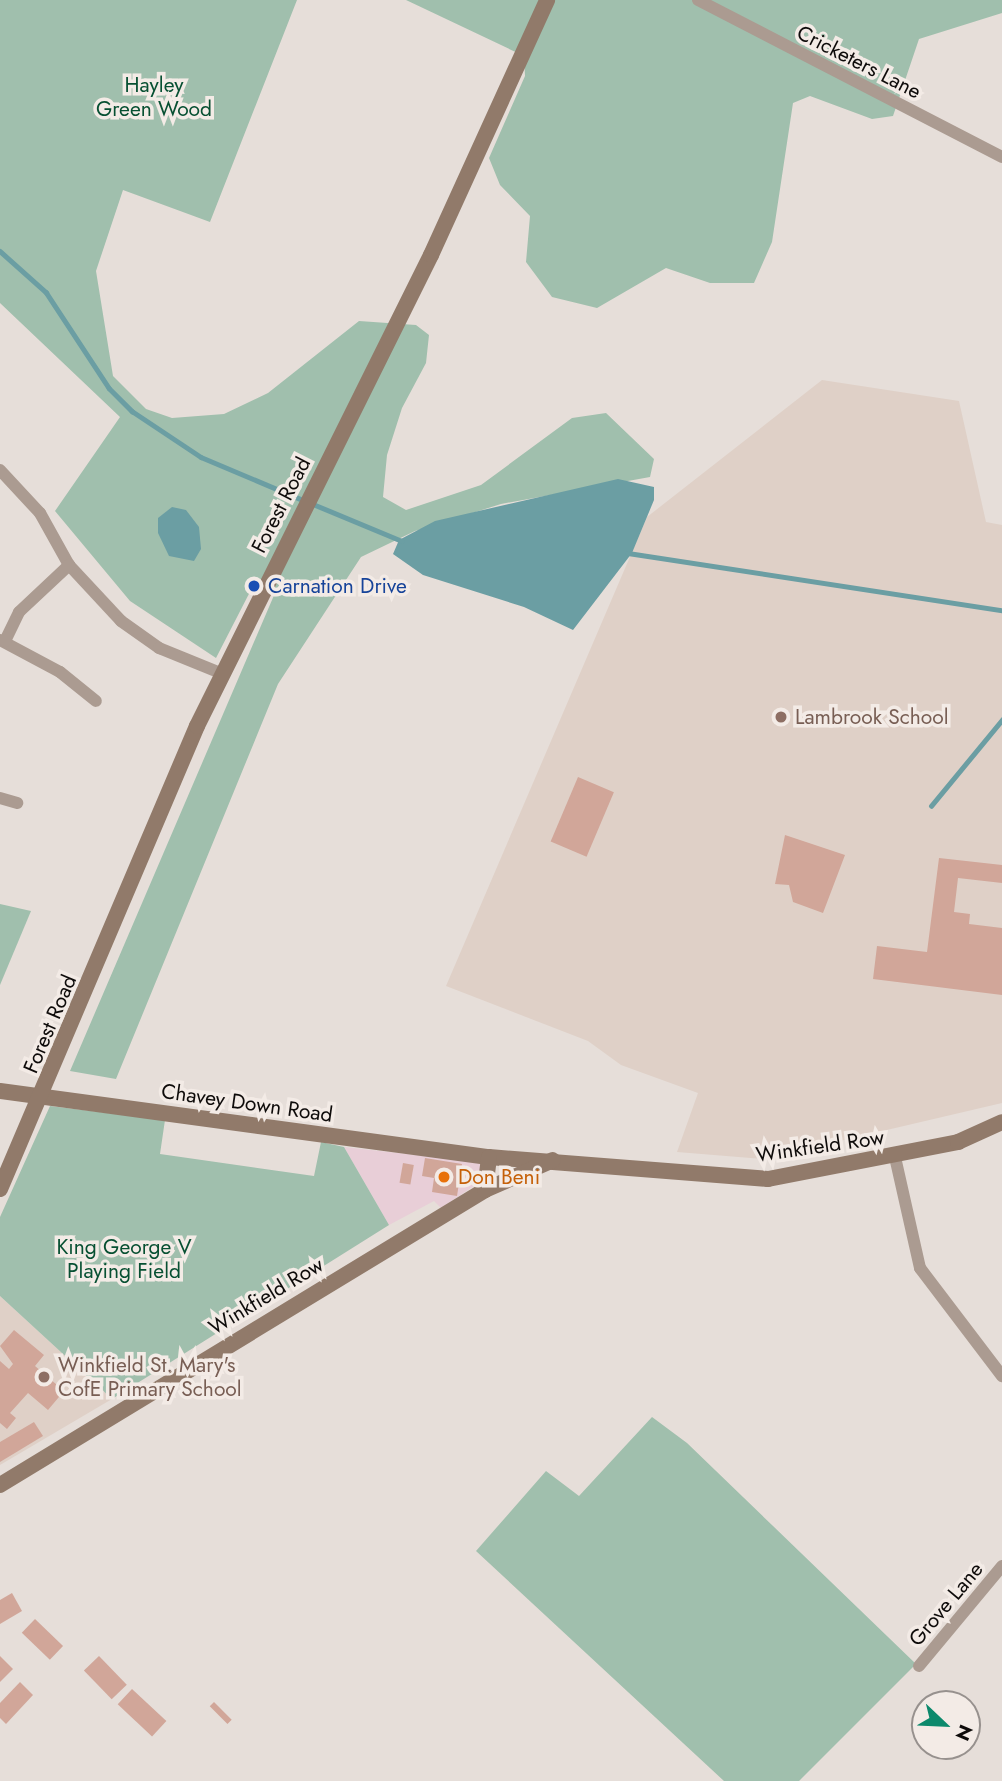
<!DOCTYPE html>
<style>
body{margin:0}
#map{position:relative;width:1002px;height:1781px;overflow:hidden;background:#e6ded9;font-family:Jost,sans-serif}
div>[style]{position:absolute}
.commercial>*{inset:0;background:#e8ced7}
.built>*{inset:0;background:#dfd0c7}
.green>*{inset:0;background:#a0bfad}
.water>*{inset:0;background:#6b9ea3}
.stream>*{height:4.5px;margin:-2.25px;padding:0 2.25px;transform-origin:2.25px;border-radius:2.25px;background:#6b9ea3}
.building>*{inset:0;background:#d1a699;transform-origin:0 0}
.street>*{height:12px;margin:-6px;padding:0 6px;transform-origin:6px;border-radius:6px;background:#ab9b91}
.secondary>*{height:16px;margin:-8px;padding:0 8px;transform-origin:8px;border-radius:8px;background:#917a6a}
.dots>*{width:19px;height:19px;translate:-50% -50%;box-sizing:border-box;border:4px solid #f3ebe6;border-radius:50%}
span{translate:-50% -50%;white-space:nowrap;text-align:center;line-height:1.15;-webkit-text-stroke:7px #f3ebe6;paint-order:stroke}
.street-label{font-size:21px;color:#0e0b0a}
.park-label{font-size:21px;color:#075032}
.transit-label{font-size:21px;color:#164399}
.left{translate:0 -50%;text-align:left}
.education-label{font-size:21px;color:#785e54}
.food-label{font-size:21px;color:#c56008}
.north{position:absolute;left:911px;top:1690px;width:70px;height:70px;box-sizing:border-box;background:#f3ebe6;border:2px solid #97918e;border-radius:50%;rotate:113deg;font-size:19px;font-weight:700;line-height:28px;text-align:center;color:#0e0b0a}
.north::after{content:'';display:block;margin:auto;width:24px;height:32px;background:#0c896c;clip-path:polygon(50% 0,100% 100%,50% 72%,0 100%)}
</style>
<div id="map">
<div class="commercial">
<div style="clip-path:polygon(344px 1147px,480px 1162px,480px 1182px,441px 1208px,434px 1201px,389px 1225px)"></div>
</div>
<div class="built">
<div style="clip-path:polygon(822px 380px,959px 401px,986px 522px,1002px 525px,1002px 1103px,763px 1159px,677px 1152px,698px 1093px,621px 1065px,588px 1041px,446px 986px,647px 517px)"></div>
<div style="clip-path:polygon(0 1296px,112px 1399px,0 1465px)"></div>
</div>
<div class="green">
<div style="clip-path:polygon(0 0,297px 0,210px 222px,123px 190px,96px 271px,113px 376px,146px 409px,172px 418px,224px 414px,268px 393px,359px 321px,416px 325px,429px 335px,426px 363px,402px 408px,387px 455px,383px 497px,406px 510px,481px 485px,572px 418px,606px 413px,654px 459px,650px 477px,501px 504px,415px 531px,361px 557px,278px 684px,116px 1079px,70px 1071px,275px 593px,254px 584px,216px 658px,130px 601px,55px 511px,120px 417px,0 303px)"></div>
<div style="clip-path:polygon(406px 0,1002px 0,1002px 13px,919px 39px,893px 116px,872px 119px,810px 96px,793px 103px,772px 242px,754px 283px,710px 283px,666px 268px,597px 308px,552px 297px,526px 262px,530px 216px,500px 185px,489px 158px,525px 76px,524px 56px)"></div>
<div style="clip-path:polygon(0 904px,31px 911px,0 985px)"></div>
<div style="clip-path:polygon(50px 1106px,165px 1120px,160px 1154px,314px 1176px,321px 1142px,344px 1147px,389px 1225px,112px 1399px,0 1296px,0 1217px)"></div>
<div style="clip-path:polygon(652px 1417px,687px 1443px,916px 1664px,799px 1781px,724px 1781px,476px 1551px,546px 1471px,579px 1496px)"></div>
</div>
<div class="water">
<div style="clip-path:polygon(618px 479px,654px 487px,654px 500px,632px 553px,573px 630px,524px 607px,423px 575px,393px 554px,399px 540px,435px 521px)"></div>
<div style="clip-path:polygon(172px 507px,186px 510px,199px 527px,201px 549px,194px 561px,169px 556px,158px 533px,158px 518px)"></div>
</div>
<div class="stream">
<div style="left:0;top:251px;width:62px;rotate:41.7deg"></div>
<div style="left:46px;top:292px;width:115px;rotate:56.7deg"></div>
<div style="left:109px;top:388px;width:33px;rotate:45deg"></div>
<div style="left:132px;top:411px;width:83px;rotate:33.7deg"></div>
<div style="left:201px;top:457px;width:113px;rotate:22.9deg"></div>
<div style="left:313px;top:504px;width:96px;rotate:22.6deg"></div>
<div style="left:628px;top:553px;width:378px;rotate:8.7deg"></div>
<div style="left:931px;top:806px;width:112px;rotate:-50.5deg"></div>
</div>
<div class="building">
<div style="left:578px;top:777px;width:39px;height:70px;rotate:23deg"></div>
<div style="clip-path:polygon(785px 835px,845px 855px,823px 913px,793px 902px,789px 885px,775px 884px)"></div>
<div style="clip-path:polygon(939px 858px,1002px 865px,1002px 883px,958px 878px,954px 912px,970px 914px,969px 924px,1002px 928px,1002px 995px,873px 979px,877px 946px,927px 952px)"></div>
<div style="clip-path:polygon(425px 1158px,462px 1164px,457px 1196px,432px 1192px,434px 1178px,422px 1176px)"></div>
<div style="left:403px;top:1163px;width:11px;height:20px;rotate:10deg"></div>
<div style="clip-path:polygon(14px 1330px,44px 1355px,35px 1366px,64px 1391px,48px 1410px,28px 1393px,10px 1413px,16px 1418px,7px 1429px,0 1423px,0 1361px,9px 1369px,13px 1364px,0 1346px)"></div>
<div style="clip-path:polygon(34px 1422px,43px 1436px,0 1462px,0 1442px)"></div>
<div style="clip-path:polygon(12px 1593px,22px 1611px,0 1624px,0 1600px)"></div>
<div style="left:35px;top:1619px;width:39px;height:19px;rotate:44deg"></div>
<div style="clip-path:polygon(0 1656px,13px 1669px,0 1682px)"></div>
<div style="left:99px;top:1656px;width:40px;height:21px;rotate:46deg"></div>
<div style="clip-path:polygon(20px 1682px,33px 1695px,6px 1724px,0 1718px,0 1703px)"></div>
<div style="left:132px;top:1689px;width:47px;height:21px;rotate:43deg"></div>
<div style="left:214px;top:1702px;width:25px;height:6px;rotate:45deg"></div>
</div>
<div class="street">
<div style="left:698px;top:0;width:342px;rotate:27.3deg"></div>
<div style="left:0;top:470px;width:59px;rotate:47.1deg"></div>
<div style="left:40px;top:513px;width:60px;rotate:60.9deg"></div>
<div style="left:69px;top:565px;width:76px;rotate:47.1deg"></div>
<div style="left:121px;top:621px;width:47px;rotate:35.4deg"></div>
<div style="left:159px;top:648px;width:69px;rotate:22.1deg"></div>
<div style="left:0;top:640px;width:68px;rotate:28.1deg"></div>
<div style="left:60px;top:672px;width:46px;rotate:38.9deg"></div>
<div style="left:5px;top:641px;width:32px;rotate:-64deg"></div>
<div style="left:19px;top:612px;width:69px;rotate:-43.2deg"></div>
<div style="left:0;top:798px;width:18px;rotate:16deg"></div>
<div style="left:895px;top:1157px;width:114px;rotate:77.3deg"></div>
<div style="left:920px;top:1268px;width:136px;rotate:52.8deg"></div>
<div style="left:919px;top:1666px;width:130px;rotate:-50.3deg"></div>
</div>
<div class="secondary">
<div style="left:0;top:1091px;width:493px;rotate:7.7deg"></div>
<div style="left:489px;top:1157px;width:280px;rotate:4.5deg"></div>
<div style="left:768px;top:1179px;width:194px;rotate:-11deg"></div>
<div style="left:958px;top:1142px;width:48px;rotate:-24.4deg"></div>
<div style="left:0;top:1189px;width:503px;rotate:-66.95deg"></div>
<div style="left:197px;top:726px;width:526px;rotate:-63.58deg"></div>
<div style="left:431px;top:255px;width:280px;rotate:-65.5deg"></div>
<div style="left:485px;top:1190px;width:74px;rotate:-23.8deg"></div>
<div style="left:0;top:1485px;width:568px;rotate:-31.31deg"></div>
<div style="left:485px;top:1190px;width:33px;rotate:-83deg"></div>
</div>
<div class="dots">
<div style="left:254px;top:586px;background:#1a4fb4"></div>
<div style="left:781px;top:717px;background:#8d6e63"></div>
<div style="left:444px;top:1177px;background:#e8710a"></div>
<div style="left:44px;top:1377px;background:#8d6e63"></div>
</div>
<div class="street-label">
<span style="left:859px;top:62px;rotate:27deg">Cricketers Lane</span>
<span style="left:281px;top:505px;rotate:-63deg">Forest Road</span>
<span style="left:50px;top:1024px;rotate:-67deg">Forest Road</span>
<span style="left:247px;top:1103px;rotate:8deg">Chavey Down Road</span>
<span style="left:820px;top:1146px;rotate:-8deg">Winkfield Row</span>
<span style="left:266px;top:1296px;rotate:-31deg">Winkfield Row</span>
<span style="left:946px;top:1604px;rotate:-50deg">Grove Lane</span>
</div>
<div class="park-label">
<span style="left:154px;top:97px">Hayley<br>Green Wood</span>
<span style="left:124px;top:1259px">King George V<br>Playing Field</span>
</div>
<div class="transit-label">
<span class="left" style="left:268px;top:586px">Carnation Drive</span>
</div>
<div class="education-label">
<span class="left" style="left:795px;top:717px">Lambrook School</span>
<span class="left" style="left:58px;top:1377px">Winkfield St. Mary's<br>CofE Primary School</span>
</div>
<div class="food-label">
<span class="left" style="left:458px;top:1177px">Don Beni</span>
</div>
<div class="north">N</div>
</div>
